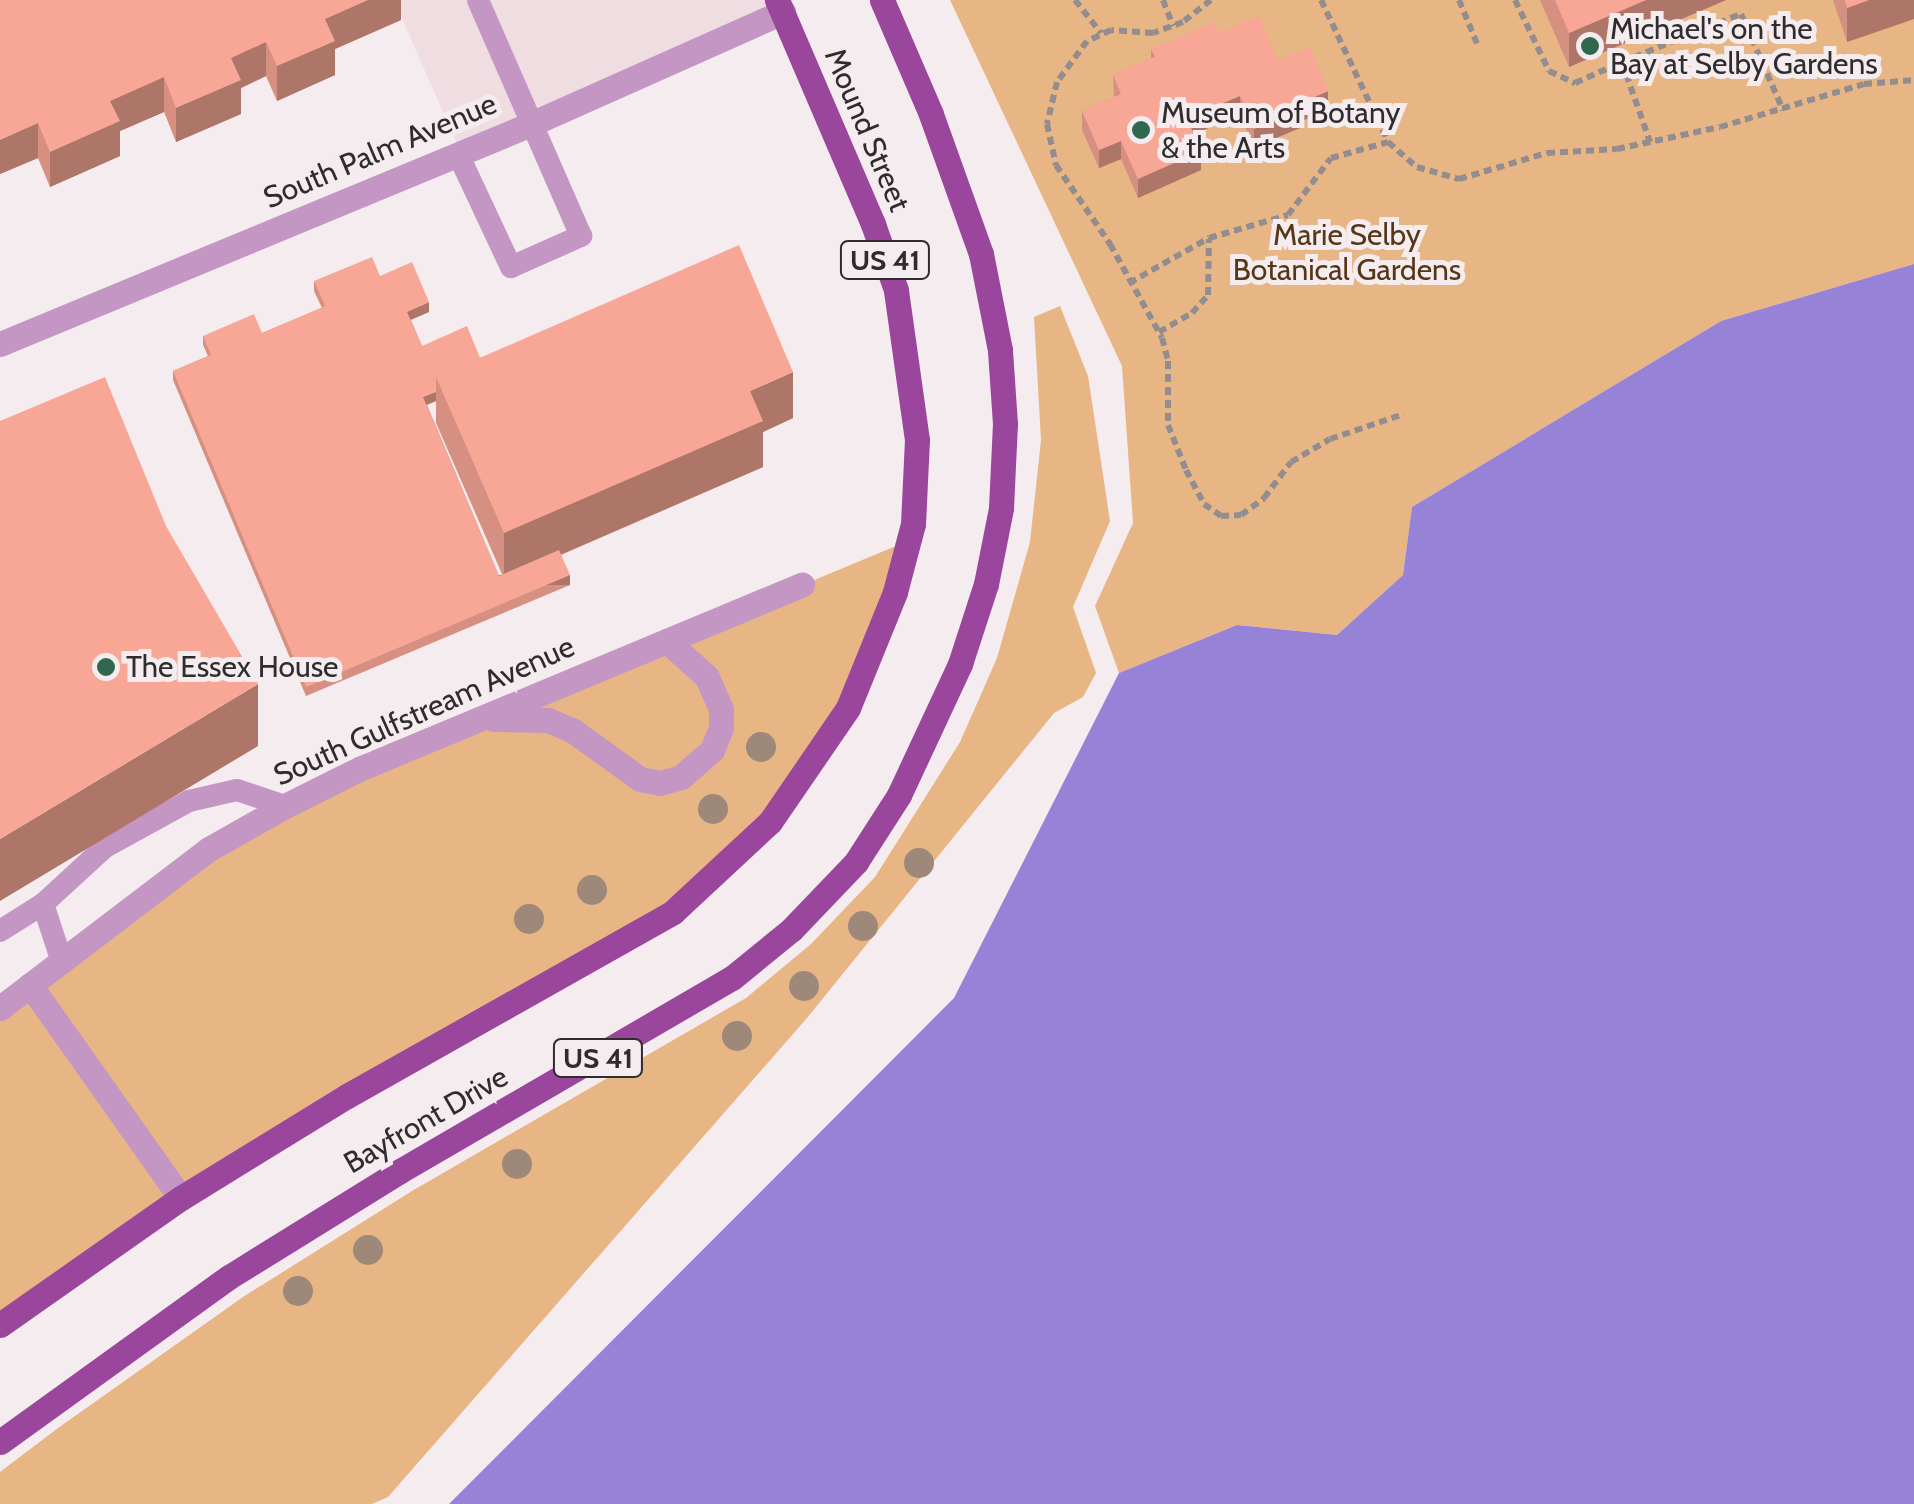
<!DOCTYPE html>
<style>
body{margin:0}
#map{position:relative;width:1914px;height:1504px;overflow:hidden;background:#f5ecef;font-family:Cabin,sans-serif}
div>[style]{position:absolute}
.built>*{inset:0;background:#efdde2}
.green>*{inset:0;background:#e8b584}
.water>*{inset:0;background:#9682d7}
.path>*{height:6px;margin-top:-3px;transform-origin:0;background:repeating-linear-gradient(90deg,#938d8f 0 8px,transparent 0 13px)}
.lane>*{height:22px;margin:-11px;padding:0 11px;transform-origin:11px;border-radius:11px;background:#c496c4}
.street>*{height:25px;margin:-12.5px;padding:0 12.5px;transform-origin:12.5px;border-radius:12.5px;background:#c496c4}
.primary>*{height:25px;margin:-12.5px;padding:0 12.5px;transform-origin:12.5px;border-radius:12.5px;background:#9a469c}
.trees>*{width:30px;height:30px;margin:-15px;border-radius:50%;background:#9d8879}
.wall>*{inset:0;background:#d59081}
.shaded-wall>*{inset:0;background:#ae7569;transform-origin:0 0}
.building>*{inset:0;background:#f8a796}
.dots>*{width:28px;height:28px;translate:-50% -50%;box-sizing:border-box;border:5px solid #f5ecef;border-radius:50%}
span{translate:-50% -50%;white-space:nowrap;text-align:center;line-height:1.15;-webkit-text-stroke:10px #f5ecef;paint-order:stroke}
.shield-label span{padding:2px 8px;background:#f5ecef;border:2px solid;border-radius:8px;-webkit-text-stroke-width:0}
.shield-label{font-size:28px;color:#2f2c2d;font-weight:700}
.poi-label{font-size:30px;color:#2f2c2d}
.left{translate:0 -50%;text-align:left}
.street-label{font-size:30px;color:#2f2c2d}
.park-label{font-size:30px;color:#553718}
</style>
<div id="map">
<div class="built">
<div style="clip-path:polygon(394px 0,777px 0,783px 12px,461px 153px)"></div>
</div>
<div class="green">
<div style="clip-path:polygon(950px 0,1914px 0,1914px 264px,1721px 321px,1412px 507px,1403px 575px,1337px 635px,1237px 625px,1119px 673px,1095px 606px,1133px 523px,1122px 366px)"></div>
<div style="clip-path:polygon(1060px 306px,1088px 376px,1110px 521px,1073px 607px,1096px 673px,1083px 697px,1054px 713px,807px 1018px,388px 1497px,372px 1504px,0 1504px,0 1472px,58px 1428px,243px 1297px,412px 1191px,746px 998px,811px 944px,875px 877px,960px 742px,997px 658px,1030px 542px,1041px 440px,1034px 317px)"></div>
<div style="clip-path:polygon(908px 541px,874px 652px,725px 868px,347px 1096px,0 1325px,0 1008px,209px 849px,359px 769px)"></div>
</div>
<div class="water">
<div style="clip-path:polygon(1914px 264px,1914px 1504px,449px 1504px,954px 998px,1119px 673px,1237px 625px,1337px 635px,1403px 575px,1412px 507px,1721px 321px)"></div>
</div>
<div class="path">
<div style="left:1075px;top:0;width:42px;rotate:51.8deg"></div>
<div style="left:1163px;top:0;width:28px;rotate:69deg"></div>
<div style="left:1211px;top:0;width:36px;rotate:142deg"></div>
<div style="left:1183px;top:22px;width:32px;rotate:160deg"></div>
<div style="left:1153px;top:33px;width:42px;rotate:-175.9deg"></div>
<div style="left:1111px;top:30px;width:26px;rotate:155deg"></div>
<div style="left:1087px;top:41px;width:51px;rotate:126.2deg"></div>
<div style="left:1057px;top:82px;width:43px;rotate:103.4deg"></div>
<div style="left:1047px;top:124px;width:42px;rotate:77.6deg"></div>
<div style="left:1056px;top:165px;width:96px;rotate:55.6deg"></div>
<div style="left:1110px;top:244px;width:107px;rotate:61deg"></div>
<div style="left:1162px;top:338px;width:24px;rotate:75deg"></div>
<div style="left:1168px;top:361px;width:64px;rotate:90deg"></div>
<div style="left:1168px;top:425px;width:48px;rotate:68.2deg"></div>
<div style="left:1186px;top:470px;width:38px;rotate:62deg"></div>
<div style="left:1204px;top:504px;width:21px;rotate:35deg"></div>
<div style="left:1221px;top:516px;width:20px;rotate:-3deg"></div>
<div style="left:1241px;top:515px;width:29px;rotate:-36deg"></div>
<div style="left:1264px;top:498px;width:45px;rotate:-53.1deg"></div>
<div style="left:1291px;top:462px;width:45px;rotate:-30.5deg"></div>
<div style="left:1330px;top:439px;width:78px;rotate:-18.7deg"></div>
<div style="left:1321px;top:0;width:157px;rotate:64.7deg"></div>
<div style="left:1388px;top:142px;width:38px;rotate:41deg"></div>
<div style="left:1417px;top:167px;width:44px;rotate:15.9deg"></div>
<div style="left:1459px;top:179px;width:92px;rotate:-16.5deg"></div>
<div style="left:1547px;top:153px;width:70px;rotate:-3.3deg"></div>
<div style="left:1617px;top:149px;width:105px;rotate:-12.1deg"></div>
<div style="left:1720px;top:127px;width:150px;rotate:-16.6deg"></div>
<div style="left:1864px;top:84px;width:50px;rotate:-4.6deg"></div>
<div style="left:1459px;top:0;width:50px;rotate:67.6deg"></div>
<div style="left:1515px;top:0;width:79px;rotate:64.4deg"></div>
<div style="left:1549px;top:71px;width:29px;rotate:25deg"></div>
<div style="left:1575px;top:83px;width:51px;rotate:-24.1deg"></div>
<div style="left:1622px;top:62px;width:85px;rotate:70.7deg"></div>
<div style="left:1670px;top:24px;width:18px;rotate:68deg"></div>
<div style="left:1622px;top:62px;width:128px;rotate:-22deg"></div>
<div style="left:1741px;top:14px;width:105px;rotate:66.4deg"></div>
<div style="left:1129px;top:283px;width:92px;rotate:-29.4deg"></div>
<div style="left:1209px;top:238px;width:82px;rotate:-16.2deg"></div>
<div style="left:1288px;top:215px;width:71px;rotate:-53deg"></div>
<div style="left:1331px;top:158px;width:59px;rotate:-15.7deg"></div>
<div style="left:1159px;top:332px;width:38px;rotate:-30deg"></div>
<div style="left:1192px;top:313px;width:24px;rotate:-48deg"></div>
<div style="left:1208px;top:295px;width:56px;rotate:-89deg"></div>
</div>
<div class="lane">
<div style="left:458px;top:154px;width:125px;rotate:64.9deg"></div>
<div style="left:511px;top:267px;width:77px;rotate:-23.9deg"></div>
<div style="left:581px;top:236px;width:257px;rotate:-113.6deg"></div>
<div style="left:0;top:931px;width:51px;rotate:-32.1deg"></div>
<div style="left:62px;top:962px;width:61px;rotate:-108.1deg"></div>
<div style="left:43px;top:904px;width:84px;rotate:-42.6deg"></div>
<div style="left:105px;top:847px;width:96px;rotate:-28.7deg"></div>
<div style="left:189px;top:801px;width:49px;rotate:-12.9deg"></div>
<div style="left:237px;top:790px;width:51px;rotate:18.4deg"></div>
</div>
<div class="street">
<div style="left:0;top:344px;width:575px;rotate:-22.5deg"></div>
<div style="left:531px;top:124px;width:276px;rotate:-24deg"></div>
<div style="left:494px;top:719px;width:54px;rotate:1.1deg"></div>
<div style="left:548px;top:720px;width:26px;rotate:23deg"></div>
<div style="left:572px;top:730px;width:84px;rotate:35.8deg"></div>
<div style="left:640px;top:779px;width:20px;rotate:11deg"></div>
<div style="left:660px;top:783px;width:22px;rotate:-16deg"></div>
<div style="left:681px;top:777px;width:41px;rotate:-41.1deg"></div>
<div style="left:712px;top:750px;width:24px;rotate:-68deg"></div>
<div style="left:721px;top:728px;width:19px;rotate:-90deg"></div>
<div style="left:721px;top:709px;width:35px;rotate:-114deg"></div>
<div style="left:707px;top:677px;width:54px;rotate:-138deg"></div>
<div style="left:30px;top:985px;width:261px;rotate:54.7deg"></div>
<div style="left:0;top:1008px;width:263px;rotate:-37.3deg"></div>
<div style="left:209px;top:849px;width:87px;rotate:-29.5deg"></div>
<div style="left:285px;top:806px;width:83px;rotate:-26.6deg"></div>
<div style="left:359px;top:769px;width:480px;rotate:-22.6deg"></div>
</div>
<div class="primary">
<div style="left:0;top:1325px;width:221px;rotate:-35.1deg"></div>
<div style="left:181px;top:1198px;width:195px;rotate:-31.6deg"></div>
<div style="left:347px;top:1096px;width:374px;rotate:-29.4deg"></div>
<div style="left:673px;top:912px;width:132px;rotate:-42.9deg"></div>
<div style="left:770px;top:822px;width:138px;rotate:-55.6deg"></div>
<div style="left:848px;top:708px;width:125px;rotate:-67.9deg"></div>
<div style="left:895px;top:592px;width:70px;rotate:-75.2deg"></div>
<div style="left:913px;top:524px;width:84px;rotate:-87.3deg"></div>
<div style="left:917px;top:440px;width:151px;rotate:-98deg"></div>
<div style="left:896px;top:290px;width:70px;rotate:-109.2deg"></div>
<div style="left:873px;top:224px;width:244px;rotate:-113.2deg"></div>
<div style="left:0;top:1442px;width:282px;rotate:-35.8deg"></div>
<div style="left:229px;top:1277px;width:201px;rotate:-31.8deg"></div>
<div style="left:400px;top:1171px;width:384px;rotate:-30.2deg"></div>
<div style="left:732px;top:978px;width:77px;rotate:-39.2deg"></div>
<div style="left:792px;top:929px;width:93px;rotate:-46.3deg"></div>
<div style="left:856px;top:862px;width:80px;rotate:-57.3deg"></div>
<div style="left:899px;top:795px;width:145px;rotate:-65deg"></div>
<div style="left:960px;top:664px;width:84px;rotate:-72deg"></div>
<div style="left:986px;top:584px;width:77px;rotate:-78.8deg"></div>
<div style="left:1001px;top:508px;width:84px;rotate:-87.3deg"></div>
<div style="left:1005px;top:424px;width:74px;rotate:-93.9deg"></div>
<div style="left:1000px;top:350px;width:98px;rotate:-101.2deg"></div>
<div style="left:981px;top:254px;width:149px;rotate:-109.7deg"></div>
<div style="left:931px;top:114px;width:124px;rotate:-113.3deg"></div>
</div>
<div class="trees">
<div style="left:761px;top:747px"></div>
<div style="left:713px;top:809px"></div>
<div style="left:919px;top:863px"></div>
<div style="left:592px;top:890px"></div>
<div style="left:529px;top:919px"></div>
<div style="left:863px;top:926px"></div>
<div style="left:804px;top:986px"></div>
<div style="left:737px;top:1036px"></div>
<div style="left:517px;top:1164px"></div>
<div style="left:368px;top:1250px"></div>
<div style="left:298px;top:1291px"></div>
</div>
<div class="wall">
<div style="clip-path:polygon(0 0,401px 0,401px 20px,335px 49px,335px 75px,277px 101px,266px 76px,241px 88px,241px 114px,176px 142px,164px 112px,120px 131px,120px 156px,50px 187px,38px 158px,0 174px)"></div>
<div style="clip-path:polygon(1540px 0,1726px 0,1569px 67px)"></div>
<div style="clip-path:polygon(1833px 0,1914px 0,1914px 19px,1847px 42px)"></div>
<div style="clip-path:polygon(1219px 33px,1278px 61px,1328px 109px,1300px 122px,1300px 128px,1254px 147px,1240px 115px,1194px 134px,1201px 170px,1138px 198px,1121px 159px,1099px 168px,1082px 130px,1082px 111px,1114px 97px,1113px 75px,1151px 59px,1151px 49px)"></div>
<div style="clip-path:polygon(evenodd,380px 276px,429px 312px,411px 320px,422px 346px,793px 418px,763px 432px,763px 467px,561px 555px,570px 585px,306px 696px,173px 380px,173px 371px,208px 356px,203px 345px,203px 336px,262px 333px,322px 308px,314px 291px,314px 281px,380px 276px,436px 401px,436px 423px,502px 574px,499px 576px,427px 405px,436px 401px)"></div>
</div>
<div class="shaded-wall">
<div style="clip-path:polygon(368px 0,401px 0,401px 20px,335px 49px,335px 75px,277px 101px,277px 66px,325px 19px)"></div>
<div style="clip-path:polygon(1646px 0,1726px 0,1569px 67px,1569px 33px)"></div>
<div style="clip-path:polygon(1869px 0,1914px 0,1914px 19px,1847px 42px,1847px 8px)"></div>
<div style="clip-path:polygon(266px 42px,266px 76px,241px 88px,241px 114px,176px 142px,176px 108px,231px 58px)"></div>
<div style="clip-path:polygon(164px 77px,164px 112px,120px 131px,120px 156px,50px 187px,50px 152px,110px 101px)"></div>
<div style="clip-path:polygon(1328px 91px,1328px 109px,1300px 122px,1300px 128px,1254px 147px,1254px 129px,1298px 104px)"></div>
<div style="clip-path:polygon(1240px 96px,1240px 115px,1187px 137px,1187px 118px)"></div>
<div style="clip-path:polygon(38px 123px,38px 158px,0 174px,0 140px)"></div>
<div style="clip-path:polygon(1121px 141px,1121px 159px,1099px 168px,1099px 150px)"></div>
<div style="clip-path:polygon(1201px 151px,1201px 170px,1138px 198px,1138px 179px)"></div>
<div style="clip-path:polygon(429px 302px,429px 312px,407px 321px,407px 312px)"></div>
<div style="clip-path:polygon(793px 372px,793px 418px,763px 432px,763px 467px,504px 579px,504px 533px,750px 391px)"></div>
<div style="clip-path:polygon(436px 392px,436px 401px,423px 406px,423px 397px)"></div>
<div style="left:570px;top:575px;width:10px;height:287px;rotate:90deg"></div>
<div style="clip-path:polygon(258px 684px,258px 746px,0 901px,0 839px)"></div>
</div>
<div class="building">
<div style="clip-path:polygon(0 0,368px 0,325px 19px,335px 41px,277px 66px,266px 42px,231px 58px,241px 80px,176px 108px,164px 77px,110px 101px,120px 121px,50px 152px,38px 123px,0 140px)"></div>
<div style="clip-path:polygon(1555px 0,1646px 0,1569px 33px)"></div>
<div style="clip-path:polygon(1845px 0,1869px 0,1847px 8px)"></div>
<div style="clip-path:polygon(1259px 16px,1278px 61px,1310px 47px,1328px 91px,1298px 104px,1300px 109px,1254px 129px,1240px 96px,1187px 118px,1201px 151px,1138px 179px,1121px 141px,1099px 150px,1082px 111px,1121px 94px,1113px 75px,1155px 57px,1151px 49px,1215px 22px,1219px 33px)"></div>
<div style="clip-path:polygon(739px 245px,793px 372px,750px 391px,763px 421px,504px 533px,436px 377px)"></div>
<div style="clip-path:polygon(372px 257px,380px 276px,412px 262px,429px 302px,407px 312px,422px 346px,467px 326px,480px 358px,436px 377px,436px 392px,423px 397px,499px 576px,559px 550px,570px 575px,306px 687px,173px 371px,211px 355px,203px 336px,254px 314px,262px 333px,325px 306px,314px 281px)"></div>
<div style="clip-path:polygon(105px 377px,166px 526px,258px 684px,0 839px,0 421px)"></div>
</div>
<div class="dots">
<div style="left:1590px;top:46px;background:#2f674f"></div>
<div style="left:1141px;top:130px;background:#2f674f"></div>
<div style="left:106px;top:667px;background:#2f674f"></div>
</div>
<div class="shield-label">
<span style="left:885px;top:260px">US 41</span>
<span style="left:598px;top:1058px">US 41</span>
</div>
<div class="poi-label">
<span class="left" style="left:1610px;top:46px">Michael's on the<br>Bay at Selby Gardens</span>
<span class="left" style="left:1161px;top:130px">Museum of Botany<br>&amp; the Arts</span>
<span class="left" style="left:126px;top:667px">The Essex House</span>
</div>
<div class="street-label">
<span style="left:867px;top:130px;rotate:67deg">Mound Street</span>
<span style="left:380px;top:151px;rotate:-23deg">South Palm Avenue</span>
<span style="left:424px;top:711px;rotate:-24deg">South Gulfstream Avenue</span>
<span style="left:426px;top:1120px;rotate:-30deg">Bayfront Drive</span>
</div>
<div class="park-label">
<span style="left:1347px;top:252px">Marie Selby<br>Botanical Gardens</span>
</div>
</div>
